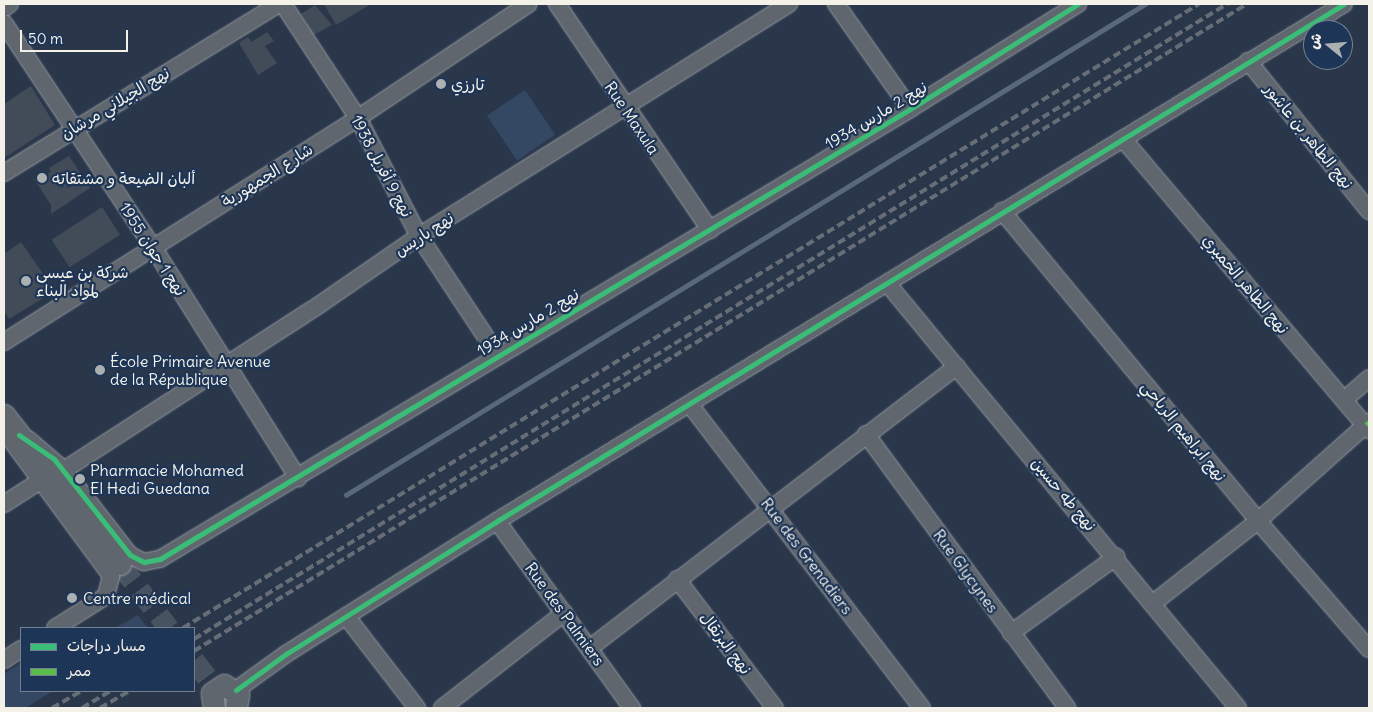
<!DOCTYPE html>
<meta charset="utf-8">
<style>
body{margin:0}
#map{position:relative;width:1373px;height:712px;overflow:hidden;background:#2a374a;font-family:Delius,"Playpen Sans Arabic",sans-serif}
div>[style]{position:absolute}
.green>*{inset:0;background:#344763;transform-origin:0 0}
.stream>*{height:4.5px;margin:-2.25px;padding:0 2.25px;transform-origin:2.25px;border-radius:2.25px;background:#59687d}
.building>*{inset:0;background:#424c59;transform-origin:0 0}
.major-tunnel>*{height:21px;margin-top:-10.5px;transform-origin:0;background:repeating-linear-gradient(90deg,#485362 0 21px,transparent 0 32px)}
.roads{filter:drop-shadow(0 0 1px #979ca3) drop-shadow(0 0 1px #979ca3)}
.minor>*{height:16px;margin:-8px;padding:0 8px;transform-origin:8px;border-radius:8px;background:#60666e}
.major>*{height:21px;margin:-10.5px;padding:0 10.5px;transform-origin:10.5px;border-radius:10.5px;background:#60666e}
.rail>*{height:4px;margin-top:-2px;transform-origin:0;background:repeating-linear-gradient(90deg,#666d76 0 8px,transparent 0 12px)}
.quiet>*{height:4px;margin-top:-2px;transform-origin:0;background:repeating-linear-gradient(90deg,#5cbc4b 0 8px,transparent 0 12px)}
.cycleway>*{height:5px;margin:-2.5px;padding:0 2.5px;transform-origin:2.5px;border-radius:2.5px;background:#3abd76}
.dots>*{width:14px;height:14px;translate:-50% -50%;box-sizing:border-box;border:2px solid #1d3557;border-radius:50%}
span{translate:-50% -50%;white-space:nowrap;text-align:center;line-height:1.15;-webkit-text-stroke:4.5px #1d3557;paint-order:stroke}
.poi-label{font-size:16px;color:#f4f1e8}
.left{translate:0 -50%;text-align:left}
.street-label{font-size:16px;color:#f4f1e8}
.frame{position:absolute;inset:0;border:5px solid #f4f1e8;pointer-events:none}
.legend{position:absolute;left:20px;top:627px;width:175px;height:65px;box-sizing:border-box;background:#1d3557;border:1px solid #738091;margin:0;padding:6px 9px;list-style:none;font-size:15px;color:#f4f1e8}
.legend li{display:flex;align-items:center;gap:10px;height:25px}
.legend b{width:25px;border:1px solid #738091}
.north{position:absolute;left:1303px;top:20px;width:50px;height:50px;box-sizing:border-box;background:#1d3557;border:1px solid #738091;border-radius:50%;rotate:287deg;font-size:14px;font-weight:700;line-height:20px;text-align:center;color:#f4f1e8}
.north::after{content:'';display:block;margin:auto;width:18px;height:22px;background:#adb0b1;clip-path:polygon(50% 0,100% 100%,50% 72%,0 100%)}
.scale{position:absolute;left:20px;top:30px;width:108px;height:22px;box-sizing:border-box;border:2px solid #f4f1e8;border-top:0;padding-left:6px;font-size:15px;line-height:18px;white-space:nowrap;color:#f4f1e8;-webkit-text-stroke:4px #1d3557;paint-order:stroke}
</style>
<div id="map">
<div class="green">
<div style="left:525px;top:90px;width:54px;height:46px;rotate:56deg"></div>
<div style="clip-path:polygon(138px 615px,148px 628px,115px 628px)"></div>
<div style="clip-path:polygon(21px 663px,21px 691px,53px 691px,25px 708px,4px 708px,4px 674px)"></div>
</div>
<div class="stream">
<div style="left:346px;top:495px;width:938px;rotate:-31.57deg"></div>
</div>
<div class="building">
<div style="clip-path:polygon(324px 4px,371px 4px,336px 25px)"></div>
<div style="clip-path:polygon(315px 5px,332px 25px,310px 37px,307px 32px,310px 29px,301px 14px)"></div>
<div style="clip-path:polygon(267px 32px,274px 41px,265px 46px,277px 63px,258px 75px,239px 43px,248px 37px,251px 42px)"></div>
<div style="clip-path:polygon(31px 86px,55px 125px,4px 158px,4px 104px)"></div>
<div style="clip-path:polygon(69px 156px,90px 188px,51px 214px,51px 205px,34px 179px,45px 171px,46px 175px,51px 172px,49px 168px)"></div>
<div style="left:102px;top:207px;width:33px;height:60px;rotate:57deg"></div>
<div style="clip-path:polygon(21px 242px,55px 291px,9px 319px,4px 311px,4px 254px)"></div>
</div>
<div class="major-tunnel">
<div style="left:120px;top:564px;width:81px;rotate:52.6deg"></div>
<div style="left:194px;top:660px;width:61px;rotate:52.4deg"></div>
</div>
<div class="roads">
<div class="minor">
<div style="left:283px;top:4px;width:136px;rotate:56.7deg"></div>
<div style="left:358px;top:118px;width:133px;rotate:62.7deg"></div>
<div style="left:419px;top:236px;width:141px;rotate:56.5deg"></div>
<div style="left:557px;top:4px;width:273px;rotate:55.9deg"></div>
<div style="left:836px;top:4px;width:128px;rotate:54.8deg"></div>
<div style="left:4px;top:8px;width:7px;rotate:-34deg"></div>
<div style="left:4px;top:23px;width:269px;rotate:56.4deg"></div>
<div style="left:153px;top:247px;width:273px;rotate:57.9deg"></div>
<div style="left:1248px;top:61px;width:193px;rotate:51.1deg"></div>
<div style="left:1123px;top:139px;width:381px;rotate:49.8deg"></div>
<div style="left:4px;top:173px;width:323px;rotate:-31.6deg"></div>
<div style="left:1002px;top:211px;width:402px;rotate:50.4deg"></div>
<div style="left:1258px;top:521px;width:169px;rotate:49.1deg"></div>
<div style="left:887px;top:283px;width:551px;rotate:50.45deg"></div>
<div style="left:4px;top:342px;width:419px;rotate:-32.3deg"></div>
<div style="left:358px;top:118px;width:205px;rotate:-33.8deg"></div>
<div style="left:1344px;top:400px;width:33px;rotate:-41deg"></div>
<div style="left:691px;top:406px;width:380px;rotate:52.6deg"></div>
<div style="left:5px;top:432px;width:179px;rotate:53.6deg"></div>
<div style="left:111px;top:576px;width:21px;rotate:104deg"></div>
<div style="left:106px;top:596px;width:60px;rotate:147.9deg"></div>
<div style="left:866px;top:434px;width:340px;rotate:53.7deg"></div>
<div style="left:28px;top:439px;width:48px;rotate:40.7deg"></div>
<div style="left:64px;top:470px;width:108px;rotate:52.2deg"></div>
<div style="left:130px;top:555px;width:16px;rotate:27deg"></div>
<div style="left:144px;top:562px;width:16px;rotate:-11deg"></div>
<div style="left:160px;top:559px;width:875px;rotate:-30.96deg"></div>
<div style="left:910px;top:109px;width:198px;rotate:-32deg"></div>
<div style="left:64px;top:470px;width:304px;rotate:-32.9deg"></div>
<div style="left:319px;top:305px;width:121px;rotate:-34.6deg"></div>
<div style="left:419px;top:236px;width:437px;rotate:-32.1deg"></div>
<div style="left:4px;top:504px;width:43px;rotate:-32.6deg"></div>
<div style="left:497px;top:521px;width:231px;rotate:54.2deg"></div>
<div style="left:677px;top:579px;width:162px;rotate:52.8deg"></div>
<div style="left:1152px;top:604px;width:135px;rotate:-38.1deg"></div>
<div style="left:1258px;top:521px;width:149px;rotate:-41.7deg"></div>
<div style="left:346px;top:616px;width:116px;rotate:52.3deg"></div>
<div style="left:1011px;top:633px;width:130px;rotate:-35.9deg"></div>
<div style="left:591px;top:647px;width:461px;rotate:-37.5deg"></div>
<div style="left:4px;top:660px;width:20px;rotate:-33deg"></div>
<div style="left:236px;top:690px;width:62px;rotate:-35.8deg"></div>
<div style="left:286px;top:654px;width:249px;rotate:-32.2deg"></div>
<div style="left:497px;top:521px;width:992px;rotate:-31.4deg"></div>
<div style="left:442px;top:708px;width:155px;rotate:-37.9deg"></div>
</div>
<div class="major">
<div style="left:4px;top:415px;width:189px;rotate:52.1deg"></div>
<div style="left:214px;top:708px;width:15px;rotate:-98deg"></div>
<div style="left:212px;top:693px;width:14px;rotate:-34deg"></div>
<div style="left:224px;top:685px;width:17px;rotate:33deg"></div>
<div style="left:238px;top:694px;width:14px;rotate:98deg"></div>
</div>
</div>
<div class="rail">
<div style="left:183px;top:628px;width:1192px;rotate:-31.56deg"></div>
<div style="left:194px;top:639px;width:1213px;rotate:-31.58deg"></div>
<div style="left:194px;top:651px;width:1236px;rotate:-31.57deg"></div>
<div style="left:52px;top:708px;width:34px;rotate:-30deg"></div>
<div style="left:82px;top:708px;width:33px;rotate:-31deg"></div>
<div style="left:100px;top:708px;width:34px;rotate:-30deg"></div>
</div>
<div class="quiet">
<div style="left:1366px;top:425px;width:4px;rotate:-45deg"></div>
</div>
<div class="cycleway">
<div style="left:19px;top:435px;width:42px;rotate:34.4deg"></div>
<div style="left:54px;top:459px;width:122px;rotate:51.6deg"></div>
<div style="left:130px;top:555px;width:16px;rotate:27deg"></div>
<div style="left:144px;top:562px;width:16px;rotate:-11deg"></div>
<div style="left:160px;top:559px;width:875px;rotate:-30.96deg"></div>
<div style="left:910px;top:109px;width:198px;rotate:-32deg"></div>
<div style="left:236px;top:690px;width:62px;rotate:-35.8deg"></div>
<div style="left:286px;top:654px;width:249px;rotate:-32.2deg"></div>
<div style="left:497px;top:521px;width:992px;rotate:-31.4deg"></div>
</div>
<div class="dots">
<div style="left:441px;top:84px;background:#adb0b1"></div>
<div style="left:42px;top:178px;background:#adb0b1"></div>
<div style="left:26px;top:281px;background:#adb0b1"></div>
<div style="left:100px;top:370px;background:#adb0b1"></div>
<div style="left:80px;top:479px;background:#adb0b1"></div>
<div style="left:72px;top:598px;background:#adb0b1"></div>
</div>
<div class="poi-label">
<span class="left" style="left:451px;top:84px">تارزي</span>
<span class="left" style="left:52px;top:178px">ألبان الضيعة و مشتقاته</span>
<span class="left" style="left:36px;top:281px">شركة بن عيسى<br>لمواد البناء</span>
<span class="left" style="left:110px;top:370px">École Primaire Avenue<br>de la République</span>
<span class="left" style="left:90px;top:479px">Pharmacie Mohamed<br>El Hedi Guedana</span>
<span class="left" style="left:83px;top:598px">Centre médical</span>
</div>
<div class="street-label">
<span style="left:115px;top:103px;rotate:-31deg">نهج الجيلاني مرشان</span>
<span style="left:876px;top:115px;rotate:-31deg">نهج 2 مارس 1934</span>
<span style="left:632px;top:118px;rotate:56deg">Rue Maxula</span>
<span style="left:1309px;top:136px;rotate:51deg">نهج الطاهر بن عاشور</span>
<span style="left:382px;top:166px;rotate:62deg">نهج 9 أفريل 1938</span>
<span style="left:267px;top:175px;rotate:-32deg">شارع الجمهورية</span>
<span style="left:424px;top:234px;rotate:-33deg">نهج باريس</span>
<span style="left:153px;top:249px;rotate:57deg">نهج 1 جوان 1955</span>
<span style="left:1246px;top:284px;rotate:50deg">نهج الطاهر الخميري</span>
<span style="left:528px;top:322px;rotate:-31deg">نهج 2 مارس 1934</span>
<span style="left:1184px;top:431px;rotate:51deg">نهج ابراهيم الرياحي</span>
<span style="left:1064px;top:494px;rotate:50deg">نهج طه حسين</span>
<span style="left:807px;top:556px;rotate:53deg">Rue des Grenadiers</span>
<span style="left:966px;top:571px;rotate:54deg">Rue Glycynes</span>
<span style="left:565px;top:614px;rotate:54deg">Rue des Palmiers</span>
<span style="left:726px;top:643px;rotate:53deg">نهج البرتقال</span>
</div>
<div class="frame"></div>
<ul class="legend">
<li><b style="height:6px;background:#3abd76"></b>مسار دراجات</li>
<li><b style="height:6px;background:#5cbc4b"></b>ممر</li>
</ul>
<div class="north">ش</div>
<div class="scale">50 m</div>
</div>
